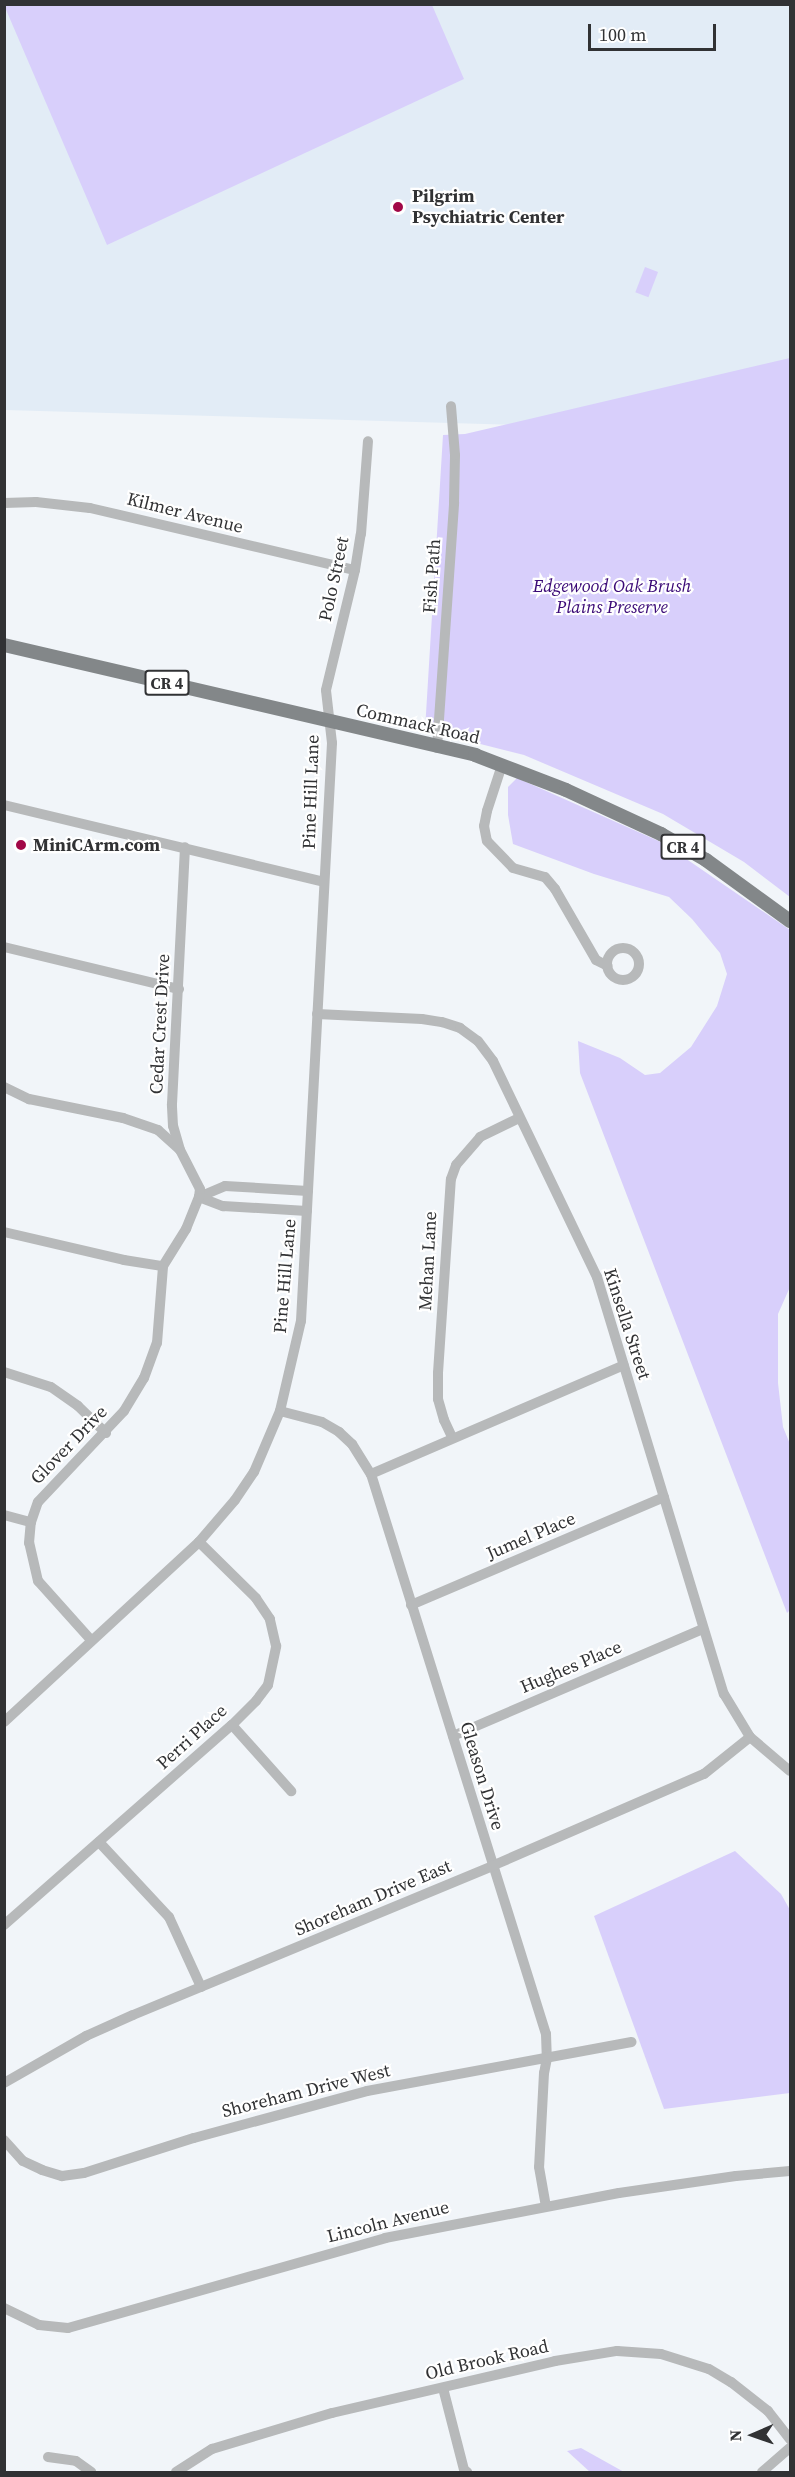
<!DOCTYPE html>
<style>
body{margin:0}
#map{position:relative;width:795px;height:2477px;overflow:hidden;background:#f1f5f9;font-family:"Source Serif 4",serif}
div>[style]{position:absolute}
.built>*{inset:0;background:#e2ecf6}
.green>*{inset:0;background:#d8cffb;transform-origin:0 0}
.minor>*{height:10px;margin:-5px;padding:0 5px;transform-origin:5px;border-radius:5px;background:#b7b9ba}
.minor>.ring{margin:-5px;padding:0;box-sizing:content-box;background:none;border:10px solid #b7b9ba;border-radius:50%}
.major>*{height:14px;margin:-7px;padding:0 7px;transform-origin:7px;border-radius:7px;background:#838789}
.dots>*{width:16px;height:16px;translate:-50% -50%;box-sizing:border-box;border:3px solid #fff;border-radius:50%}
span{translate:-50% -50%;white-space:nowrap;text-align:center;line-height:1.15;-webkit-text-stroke:4.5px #fff;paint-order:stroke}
.shield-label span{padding:2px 4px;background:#fff;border:2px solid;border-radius:4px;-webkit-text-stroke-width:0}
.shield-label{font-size:16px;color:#313234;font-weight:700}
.poi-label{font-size:18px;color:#313234;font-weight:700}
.left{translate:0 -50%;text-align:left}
.street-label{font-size:18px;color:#313234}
.park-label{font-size:18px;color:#3a0976;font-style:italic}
.frame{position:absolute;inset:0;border:6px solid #313234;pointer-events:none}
.north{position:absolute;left:723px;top:2405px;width:60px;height:60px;-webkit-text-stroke:4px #fff;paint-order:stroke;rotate:268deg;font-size:16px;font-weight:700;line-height:24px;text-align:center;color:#313234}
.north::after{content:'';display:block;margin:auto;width:21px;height:27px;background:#313234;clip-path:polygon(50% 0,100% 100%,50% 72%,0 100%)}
.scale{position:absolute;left:588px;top:24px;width:128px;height:27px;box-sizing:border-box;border:3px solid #313234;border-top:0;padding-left:8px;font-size:18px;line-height:21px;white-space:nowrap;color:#313234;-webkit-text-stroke:4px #fff;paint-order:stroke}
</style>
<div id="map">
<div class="built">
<div style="clip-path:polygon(4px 5px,790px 5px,790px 423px,588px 427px,5px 410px)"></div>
</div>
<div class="green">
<div style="clip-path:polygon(4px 5px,432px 5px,464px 79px,107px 245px)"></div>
<div style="left:645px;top:267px;width:14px;height:27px;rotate:21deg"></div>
<div style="clip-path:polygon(790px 358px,790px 897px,744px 862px,663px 814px,524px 755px,425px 730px,443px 435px,465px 434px)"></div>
<div style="clip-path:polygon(517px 778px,663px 843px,790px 930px,790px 1287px,778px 1314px,778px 1383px,783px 1427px,790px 1444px,790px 1610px,787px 1613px,580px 1073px,578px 1041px,620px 1058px,645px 1075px,660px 1073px,691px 1047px,717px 1006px,727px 974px,720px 953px,692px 919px,669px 897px,594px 874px,513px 844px,508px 815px,508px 787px)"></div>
<div style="clip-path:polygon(735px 1851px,781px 1894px,790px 1910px,790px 2093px,664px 2109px,594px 1916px)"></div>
<div style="clip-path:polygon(581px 2448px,624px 2472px,590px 2472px,567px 2451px)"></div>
</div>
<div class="minor">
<div style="left:4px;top:503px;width:32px;rotate:-2deg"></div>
<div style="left:36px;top:502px;width:54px;rotate:6.3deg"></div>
<div style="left:90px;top:508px;width:272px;rotate:13.2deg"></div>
<div style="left:437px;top:748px;width:246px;rotate:-86deg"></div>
<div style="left:454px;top:503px;width:48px;rotate:-88.8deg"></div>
<div style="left:455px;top:455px;width:49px;rotate:-94.7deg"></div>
<div style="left:502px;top:765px;width:48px;rotate:108.1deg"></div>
<div style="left:487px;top:811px;width:15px;rotate:101deg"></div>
<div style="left:484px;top:826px;width:15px;rotate:79deg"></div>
<div style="left:487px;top:841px;width:37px;rotate:46deg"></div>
<div style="left:513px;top:868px;width:33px;rotate:16deg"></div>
<div style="left:545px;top:877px;width:16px;rotate:50deg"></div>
<div style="left:555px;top:889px;width:82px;rotate:60deg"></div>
<div style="left:596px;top:960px;width:13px;rotate:27deg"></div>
<div style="left:4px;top:805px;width:329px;rotate:13.5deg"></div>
<div style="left:4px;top:947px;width:180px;rotate:13.5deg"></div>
<div class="ring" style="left:607px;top:948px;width:22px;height:22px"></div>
<div style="left:317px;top:1014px;width:105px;rotate:2.7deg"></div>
<div style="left:422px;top:1019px;width:20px;rotate:9deg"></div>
<div style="left:442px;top:1022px;width:19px;rotate:18deg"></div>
<div style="left:460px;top:1028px;width:22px;rotate:36deg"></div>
<div style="left:478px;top:1041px;width:25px;rotate:53deg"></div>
<div style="left:493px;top:1061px;width:240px;rotate:64.3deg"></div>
<div style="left:597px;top:1277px;width:436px;rotate:73.1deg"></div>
<div style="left:724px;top:1694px;width:50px;rotate:58.8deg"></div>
<div style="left:750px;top:1737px;width:52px;rotate:40.4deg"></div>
<div style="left:4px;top:1087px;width:28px;rotate:26deg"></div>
<div style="left:29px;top:1099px;width:96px;rotate:11.4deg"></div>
<div style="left:123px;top:1118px;width:37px;rotate:19deg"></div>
<div style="left:158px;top:1130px;width:28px;rotate:42deg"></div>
<div style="left:199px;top:1197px;width:28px;rotate:-23deg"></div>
<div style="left:225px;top:1186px;width:83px;rotate:3.4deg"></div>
<div style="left:199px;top:1197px;width:26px;rotate:21deg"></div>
<div style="left:223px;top:1206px;width:84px;rotate:3.4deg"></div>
<div style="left:4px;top:1232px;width:123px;rotate:13.1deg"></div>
<div style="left:124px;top:1260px;width:39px;rotate:9deg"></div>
<div style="left:4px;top:1372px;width:49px;rotate:17.7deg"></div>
<div style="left:51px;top:1387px;width:33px;rotate:35deg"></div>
<div style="left:78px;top:1406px;width:39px;rotate:44deg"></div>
<div style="left:280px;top:1411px;width:43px;rotate:14.7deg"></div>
<div style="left:322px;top:1422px;width:20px;rotate:30deg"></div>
<div style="left:339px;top:1432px;width:18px;rotate:43deg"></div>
<div style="left:352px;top:1444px;width:36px;rotate:58deg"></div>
<div style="left:371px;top:1474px;width:587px;rotate:72.65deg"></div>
<div style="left:546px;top:2034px;width:24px;rotate:88deg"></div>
<div style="left:547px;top:2058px;width:15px;rotate:101deg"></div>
<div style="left:544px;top:2073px;width:94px;rotate:93deg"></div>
<div style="left:539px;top:2167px;width:39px;rotate:80deg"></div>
<div style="left:452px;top:1437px;width:19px;rotate:-115deg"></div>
<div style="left:444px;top:1420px;width:22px;rotate:-106deg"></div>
<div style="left:438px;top:1399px;width:26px;rotate:-90deg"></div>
<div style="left:438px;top:1373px;width:194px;rotate:-86.2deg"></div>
<div style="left:451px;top:1179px;width:15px;rotate:-70deg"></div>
<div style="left:456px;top:1165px;width:37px;rotate:-49deg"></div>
<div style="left:480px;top:1137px;width:43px;rotate:-26deg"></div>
<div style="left:371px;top:1474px;width:275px;rotate:-23.3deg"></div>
<div style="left:4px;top:1515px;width:28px;rotate:15deg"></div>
<div style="left:411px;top:1605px;width:275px;rotate:-23.1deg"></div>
<div style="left:91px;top:1640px;width:79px;rotate:-131.9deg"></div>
<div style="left:38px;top:1581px;width:39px;rotate:-103deg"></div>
<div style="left:29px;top:1543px;width:21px;rotate:-85deg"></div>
<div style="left:31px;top:1522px;width:21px;rotate:-71deg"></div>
<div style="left:38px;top:1502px;width:125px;rotate:-46.6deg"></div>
<div style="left:124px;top:1411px;width:39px;rotate:-59deg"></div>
<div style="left:144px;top:1378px;width:37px;rotate:-70deg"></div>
<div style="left:157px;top:1343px;width:77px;rotate:-85.5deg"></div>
<div style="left:163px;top:1266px;width:44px;rotate:-58.1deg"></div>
<div style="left:186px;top:1229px;width:35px;rotate:-68deg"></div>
<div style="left:199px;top:1197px;width:8px;rotate:-83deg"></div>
<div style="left:200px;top:1189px;width:44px;rotate:-117.1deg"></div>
<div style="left:180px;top:1150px;width:25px;rotate:-106deg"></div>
<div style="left:173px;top:1126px;width:22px;rotate:-93deg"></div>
<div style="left:172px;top:1104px;width:257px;rotate:-87.1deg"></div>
<div style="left:4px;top:1722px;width:265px;rotate:-42.7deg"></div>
<div style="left:199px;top:1542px;width:55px;rotate:-49.4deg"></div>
<div style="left:235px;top:1500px;width:34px;rotate:-56deg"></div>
<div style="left:254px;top:1472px;width:66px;rotate:-66.9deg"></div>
<div style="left:280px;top:1411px;width:92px;rotate:-76.9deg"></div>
<div style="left:301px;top:1321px;width:579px;rotate:-86.93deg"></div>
<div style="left:332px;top:743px;width:53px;rotate:-96.5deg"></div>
<div style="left:326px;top:690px;width:123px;rotate:-76.4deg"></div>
<div style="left:355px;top:570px;width:36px;rotate:-81deg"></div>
<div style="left:361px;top:534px;width:93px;rotate:-85.7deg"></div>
<div style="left:232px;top:1725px;width:89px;rotate:48.2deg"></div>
<div style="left:453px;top:1736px;width:272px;rotate:-23.2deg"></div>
<div style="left:99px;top:1842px;width:103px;rotate:47deg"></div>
<div style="left:169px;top:1917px;width:77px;rotate:65.4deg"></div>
<div style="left:4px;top:1925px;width:303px;rotate:-41.3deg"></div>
<div style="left:232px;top:1725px;width:34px;rotate:-45deg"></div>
<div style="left:256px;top:1701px;width:20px;rotate:-53deg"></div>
<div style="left:268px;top:1685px;width:40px;rotate:-78deg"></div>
<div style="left:276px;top:1646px;width:28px;rotate:-103deg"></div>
<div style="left:270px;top:1619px;width:25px;rotate:-124deg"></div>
<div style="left:256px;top:1598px;width:80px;rotate:-135.5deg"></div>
<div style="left:4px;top:2083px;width:95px;rotate:-29.8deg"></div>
<div style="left:86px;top:2036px;width:51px;rotate:-24.1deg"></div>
<div style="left:133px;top:2015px;width:389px;rotate:-22.5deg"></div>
<div style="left:492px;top:1866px;width:231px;rotate:-23.5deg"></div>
<div style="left:704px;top:1774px;width:59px;rotate:-38.8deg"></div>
<div style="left:4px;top:2140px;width:28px;rotate:48deg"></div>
<div style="left:23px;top:2161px;width:21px;rotate:25deg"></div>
<div style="left:42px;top:2170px;width:21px;rotate:17deg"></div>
<div style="left:62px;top:2176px;width:22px;rotate:-8deg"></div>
<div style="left:84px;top:2173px;width:115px;rotate:-17.7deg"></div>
<div style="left:194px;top:2138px;width:179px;rotate:-15.2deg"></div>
<div style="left:367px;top:2091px;width:269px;rotate:-10.5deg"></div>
<div style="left:4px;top:2308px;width:39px;rotate:26deg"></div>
<div style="left:39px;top:2325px;width:29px;rotate:6deg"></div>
<div style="left:68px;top:2328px;width:330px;rotate:-15.8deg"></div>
<div style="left:385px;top:2238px;width:238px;rotate:-10.9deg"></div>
<div style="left:619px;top:2193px;width:118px;rotate:-8.3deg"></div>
<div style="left:736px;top:2176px;width:54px;rotate:-5.3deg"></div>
<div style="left:443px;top:2388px;width:85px;rotate:75.6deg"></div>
<div style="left:464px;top:2470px;width:4px;rotate:34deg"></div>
<div style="left:48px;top:2457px;width:28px;rotate:8deg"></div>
<div style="left:76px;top:2461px;width:19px;rotate:36deg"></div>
<div style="left:176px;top:2472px;width:43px;rotate:-32.6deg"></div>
<div style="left:212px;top:2449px;width:125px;rotate:-16.7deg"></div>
<div style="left:332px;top:2413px;width:229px;rotate:-13.1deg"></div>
<div style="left:555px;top:2361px;width:63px;rotate:-9.2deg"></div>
<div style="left:617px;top:2351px;width:44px;rotate:3.9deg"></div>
<div style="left:661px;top:2354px;width:50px;rotate:17.4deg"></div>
<div style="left:709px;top:2369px;width:26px;rotate:31deg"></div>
<div style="left:731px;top:2382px;width:47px;rotate:38.1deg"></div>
<div style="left:768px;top:2411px;width:36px;rotate:52deg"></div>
<div style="left:762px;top:2472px;width:37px;rotate:-41deg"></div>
</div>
<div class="major">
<div style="left:4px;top:645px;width:484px;rotate:13.1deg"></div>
<div style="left:475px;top:755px;width:97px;rotate:21deg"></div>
<div style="left:566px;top:790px;width:105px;rotate:24.9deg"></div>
<div style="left:661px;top:834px;width:52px;rotate:30deg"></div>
<div style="left:706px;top:860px;width:104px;rotate:36deg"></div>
</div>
<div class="dots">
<div style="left:398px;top:207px;background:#a10847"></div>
<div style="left:21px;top:845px;background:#a10847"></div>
</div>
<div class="shield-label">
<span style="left:167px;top:683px">CR 4</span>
<span style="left:683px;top:847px">CR 4</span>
</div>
<div class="poi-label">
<span class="left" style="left:412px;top:207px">Pilgrim<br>Psychiatric Center</span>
<span class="left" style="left:33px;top:845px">MiniCArm.com</span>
</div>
<div class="street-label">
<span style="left:185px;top:513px;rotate:14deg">Kilmer Avenue</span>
<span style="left:432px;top:576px;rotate:-86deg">Fish Path</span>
<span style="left:334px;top:579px;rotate:-78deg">Polo Street</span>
<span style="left:418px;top:724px;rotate:13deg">Commack Road</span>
<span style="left:311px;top:792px;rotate:-88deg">Pine Hill Lane</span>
<span style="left:160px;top:1024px;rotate:-87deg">Cedar Crest Drive</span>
<span style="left:428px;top:1261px;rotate:-87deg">Mehan Lane</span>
<span style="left:285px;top:1276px;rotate:-85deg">Pine Hill Lane</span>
<span style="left:627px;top:1324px;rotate:72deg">Kinsella Street</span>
<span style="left:69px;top:1445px;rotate:-46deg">Glover Drive</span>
<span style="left:531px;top:1536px;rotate:-23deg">Jumel Place</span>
<span style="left:571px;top:1667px;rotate:-23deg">Hughes Place</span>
<span style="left:192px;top:1737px;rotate:-42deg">Perri Place</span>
<span style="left:482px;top:1776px;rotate:73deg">Gleason Drive</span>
<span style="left:373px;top:1898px;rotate:-23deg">Shoreham Drive East</span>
<span style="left:306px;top:2091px;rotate:-14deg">Shoreham Drive West</span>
<span style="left:388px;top:2222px;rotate:-14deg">Lincoln Avenue</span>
<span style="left:487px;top:2360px;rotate:-13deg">Old Brook Road</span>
</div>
<div class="park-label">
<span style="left:612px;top:597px">Edgewood Oak Brush<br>Plains Preserve</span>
</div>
<div class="frame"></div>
<div class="north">N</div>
<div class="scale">100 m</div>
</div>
